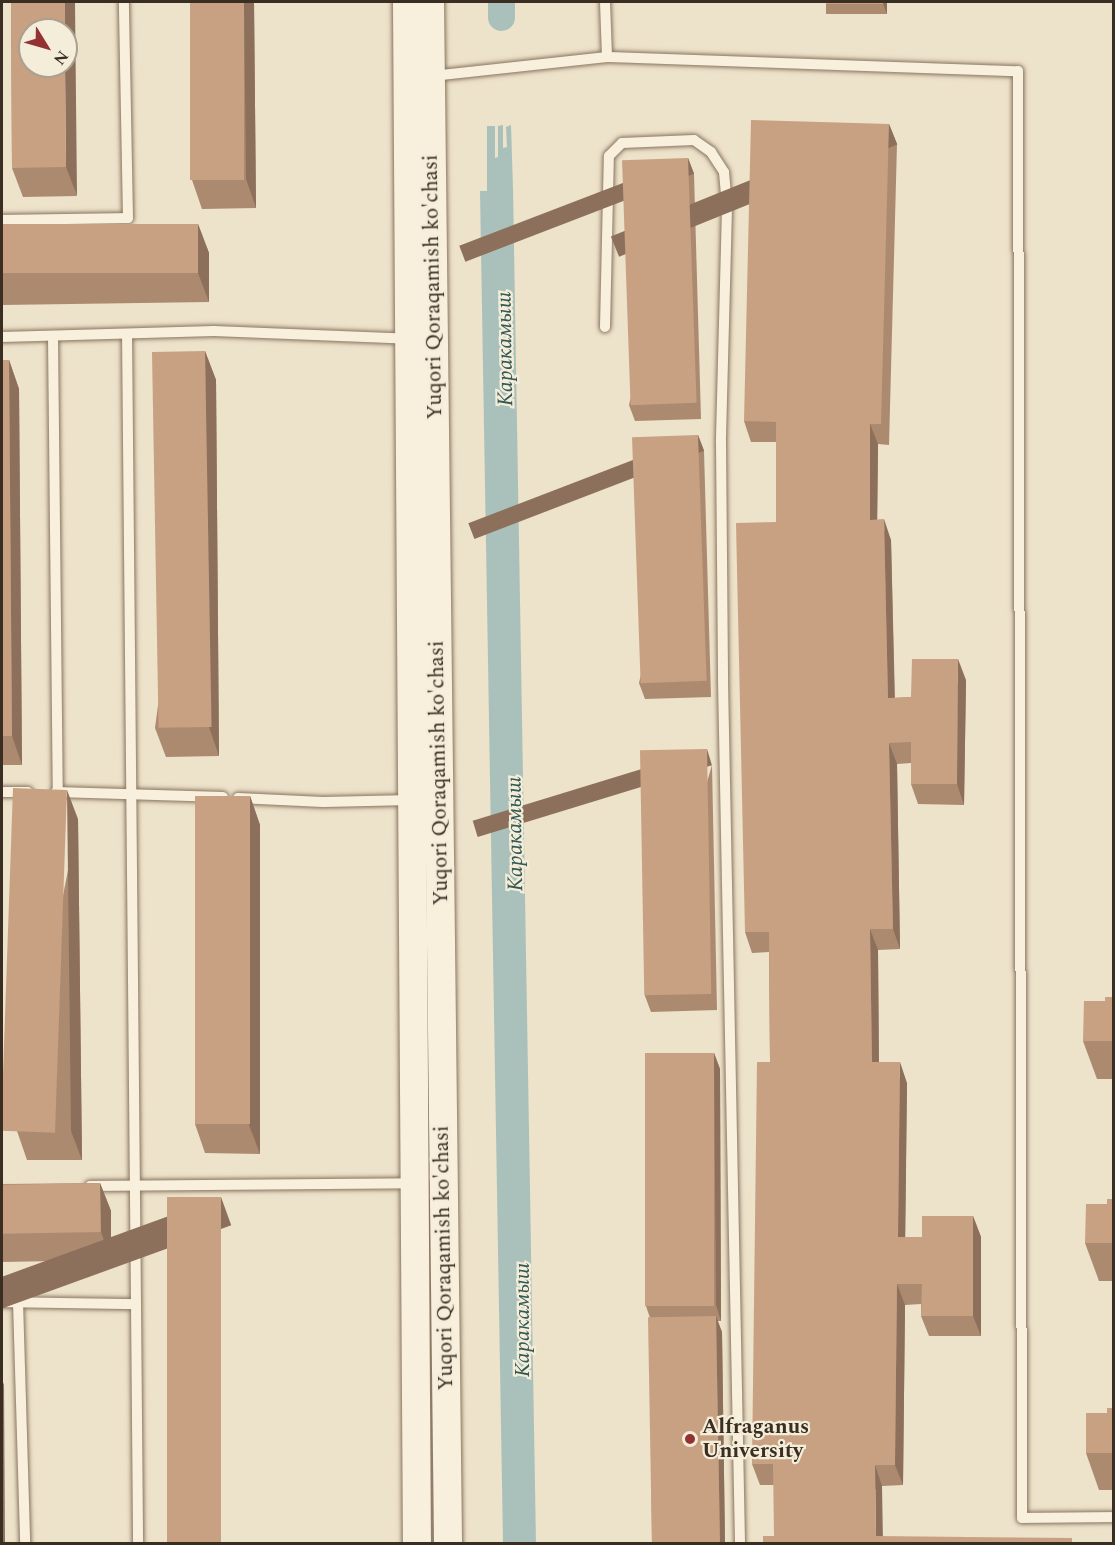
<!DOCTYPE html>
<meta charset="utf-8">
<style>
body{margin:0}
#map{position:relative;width:1115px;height:1545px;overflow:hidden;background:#ede2ca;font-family:Spectral,serif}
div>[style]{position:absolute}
.water>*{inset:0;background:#aac1bb}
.canal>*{height:27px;margin:-13.5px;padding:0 13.5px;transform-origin:13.5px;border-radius:13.5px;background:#aac1bb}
.roads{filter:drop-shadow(0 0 2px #89755f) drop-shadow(0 0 2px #89755f)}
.lane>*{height:10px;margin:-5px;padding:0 5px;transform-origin:5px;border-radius:5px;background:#f8f0dd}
.secondary>*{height:28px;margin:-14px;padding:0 14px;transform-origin:14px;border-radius:14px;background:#f8f0dd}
.wall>*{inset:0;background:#ac8a70;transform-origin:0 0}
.shaded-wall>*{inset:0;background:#8c705b;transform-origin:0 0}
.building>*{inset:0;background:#c8a082;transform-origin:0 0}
.dots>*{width:16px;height:16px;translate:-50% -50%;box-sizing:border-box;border:3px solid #f4edd9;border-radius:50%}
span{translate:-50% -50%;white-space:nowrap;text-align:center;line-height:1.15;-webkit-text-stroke:4.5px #f4edd9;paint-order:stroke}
.street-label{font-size:21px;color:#3a2d22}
.poi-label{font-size:21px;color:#3a2d22;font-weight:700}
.left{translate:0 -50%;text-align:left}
.water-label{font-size:22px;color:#325956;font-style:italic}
.frame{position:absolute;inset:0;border:3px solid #3a2d22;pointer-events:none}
.north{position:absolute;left:18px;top:18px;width:60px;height:60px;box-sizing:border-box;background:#f4edd9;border:2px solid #aaa090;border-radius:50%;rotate:127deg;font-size:16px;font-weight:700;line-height:24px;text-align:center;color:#3a2d22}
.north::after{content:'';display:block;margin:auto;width:21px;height:27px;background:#943233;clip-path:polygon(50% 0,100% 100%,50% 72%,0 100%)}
</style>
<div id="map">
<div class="water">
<div style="clip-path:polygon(503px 125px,503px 148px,507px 147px,506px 127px,511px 125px,513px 188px,536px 1544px,503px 1543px,480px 191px,487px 191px,487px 126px,495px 126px,495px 158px,498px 157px,498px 126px)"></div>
</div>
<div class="canal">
<div style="left:501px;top:2px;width:15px;rotate:90deg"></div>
</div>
<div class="roads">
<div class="lane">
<div style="left:605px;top:2px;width:55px;rotate:87.9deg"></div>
<div style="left:432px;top:76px;width:176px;rotate:-6.2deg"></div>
<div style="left:607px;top:57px;width:411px;rotate:2deg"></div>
<div style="left:1018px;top:71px;width:1447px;rotate:89.84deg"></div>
<div style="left:1022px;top:1518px;width:92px;rotate:-0.6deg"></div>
<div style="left:2px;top:220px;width:126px;rotate:-0.9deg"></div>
<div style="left:128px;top:218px;width:216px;rotate:-91.1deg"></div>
<div style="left:605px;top:327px;width:171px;rotate:-88.7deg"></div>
<div style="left:609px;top:156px;width:18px;rotate:-45deg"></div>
<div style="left:622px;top:143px;width:72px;rotate:-2.4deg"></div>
<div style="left:694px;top:140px;width:21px;rotate:35deg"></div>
<div style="left:711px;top:152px;width:24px;rotate:57deg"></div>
<div style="left:724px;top:172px;width:36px;rotate:85deg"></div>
<div style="left:727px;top:208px;width:234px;rotate:91.5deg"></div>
<div style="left:721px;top:442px;width:239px;rotate:89.5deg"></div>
<div style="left:723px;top:681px;width:863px;rotate:88.87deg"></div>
<div style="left:53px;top:336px;width:456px;rotate:89.4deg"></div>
<div style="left:2px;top:337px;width:212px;rotate:-1.6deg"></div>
<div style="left:214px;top:331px;width:195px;rotate:2.3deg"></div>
<div style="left:2px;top:792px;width:26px"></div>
<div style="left:56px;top:792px;width:167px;rotate:1.7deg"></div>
<div style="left:238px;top:798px;width:85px;rotate:2.7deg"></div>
<div style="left:323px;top:802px;width:89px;rotate:-1.3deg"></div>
<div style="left:90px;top:1186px;width:323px;rotate:-0.5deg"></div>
<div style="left:18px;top:1301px;width:243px;rotate:88.3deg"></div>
<div style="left:2px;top:1302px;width:134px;rotate:0.9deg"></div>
<div style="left:136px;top:1304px;width:970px;rotate:-90.53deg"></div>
<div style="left:136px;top:1304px;width:240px;rotate:89.5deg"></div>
</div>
<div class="secondary">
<div style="left:407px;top:2px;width:1542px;rotate:89.63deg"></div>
<div style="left:430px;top:2px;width:1542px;rotate:89.33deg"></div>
</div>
</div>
<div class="wall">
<div style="clip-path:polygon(11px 2px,77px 196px,23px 197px,12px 168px)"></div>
<div style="clip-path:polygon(190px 2px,254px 2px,256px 208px,202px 209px,192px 180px)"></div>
<div style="left:887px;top:2px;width:12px;height:61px;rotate:90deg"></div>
<div style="clip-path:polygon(889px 124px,897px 144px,889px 445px,878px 444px,877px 520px,891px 540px,895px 698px,911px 697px,966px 680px,964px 805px,918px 804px,911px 784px,911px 763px,897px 764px,900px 949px,878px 950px,879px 1062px,907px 1083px,905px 1237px,922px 1237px,973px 1216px,981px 1237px,981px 1336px,929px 1336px,921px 1316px,921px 1304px,905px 1305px,903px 1485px,882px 1486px,774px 1536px,774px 1485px,760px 1485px,752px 1464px,770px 1062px,769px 952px,752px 953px,745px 932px,776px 522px,776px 442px,751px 442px,744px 421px)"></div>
<div style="clip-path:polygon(688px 158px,694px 174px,701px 419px,635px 421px,629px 405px)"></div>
<div style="clip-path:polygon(198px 224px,209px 253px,209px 302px,2px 305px,2px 227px)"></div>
<div style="clip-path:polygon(205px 351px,216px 380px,219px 756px,166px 757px,155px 728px)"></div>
<div style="clip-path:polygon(2px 360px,9px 360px,19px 389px,22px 765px,2px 765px)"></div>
<div style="clip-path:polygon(698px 435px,704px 451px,711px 697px,645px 699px,639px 683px)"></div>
<div style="clip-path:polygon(712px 765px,717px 1010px,651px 1012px,645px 996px)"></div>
<div style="clip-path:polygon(250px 796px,260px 825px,260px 1154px,205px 1153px,195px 1124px)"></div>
<div style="clip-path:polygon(78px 819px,82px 1160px,27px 1160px,17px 1131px)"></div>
<div style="clip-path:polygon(1113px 997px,1113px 1079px,1097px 1079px,1083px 1041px,1105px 1001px)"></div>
<div style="clip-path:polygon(714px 1053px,720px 1069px,721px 1321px,717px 1321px,722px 1332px,725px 1544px,652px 1544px,650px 1318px,646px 1306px)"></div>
<div style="clip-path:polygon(100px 1183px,111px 1211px,111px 1260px,2px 1262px,2px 1184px)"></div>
<div style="clip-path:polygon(1113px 1199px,1113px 1281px,1099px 1281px,1085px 1243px)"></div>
<div style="clip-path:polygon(1113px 1408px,1113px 1490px,1099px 1490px,1086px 1453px,1107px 1413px)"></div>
</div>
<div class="shaded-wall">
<div style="clip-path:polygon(65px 2px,75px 2px,77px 196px,66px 167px,65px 66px,66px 66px,66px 30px,65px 30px)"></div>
<div style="clip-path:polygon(244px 2px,254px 2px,256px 208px,246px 179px)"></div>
<div style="clip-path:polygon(883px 2px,887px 2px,887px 14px,883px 4px)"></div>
<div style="left:889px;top:124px;width:22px;height:300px;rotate:68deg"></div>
<div style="left:688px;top:158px;width:17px;height:245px;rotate:69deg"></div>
<div style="clip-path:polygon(198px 224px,209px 253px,209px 302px,198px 273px)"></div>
<div style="clip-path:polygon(205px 351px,216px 380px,219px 756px,209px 727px)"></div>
<div style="clip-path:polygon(9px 360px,19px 389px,22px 765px,12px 736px)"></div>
<div style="clip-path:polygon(870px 424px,878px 444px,877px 541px,870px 520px)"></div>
<div style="left:698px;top:435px;width:17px;height:246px;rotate:69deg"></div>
<div style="clip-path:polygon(884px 519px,891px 540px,895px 719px,888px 698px)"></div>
<div style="clip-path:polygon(958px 659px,966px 680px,964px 805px,957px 784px)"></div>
<div style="clip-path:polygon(889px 743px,897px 764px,900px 949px,893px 929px)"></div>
<div style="left:707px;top:749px;width:17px;height:245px;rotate:73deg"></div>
<div style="clip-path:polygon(67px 790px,78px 819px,82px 1160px,71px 1131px)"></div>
<div style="clip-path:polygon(250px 796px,260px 825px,260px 1154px,249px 1125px)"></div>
<div style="clip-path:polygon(870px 929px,878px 950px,879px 1083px,872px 1062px)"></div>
<div style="clip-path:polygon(714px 1053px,720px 1069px,721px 1321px,716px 1305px)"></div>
<div style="clip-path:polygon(900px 1062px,907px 1083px,905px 1258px,898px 1237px)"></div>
<div style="clip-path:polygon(100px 1183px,111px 1211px,111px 1260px,101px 1232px)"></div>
<div style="left:221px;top:1197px;width:30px;height:347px;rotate:70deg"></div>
<div style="clip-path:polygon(973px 1216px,981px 1237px,981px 1336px,973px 1316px)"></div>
<div style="clip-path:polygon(897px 1284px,905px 1305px,903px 1485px,895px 1465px)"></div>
<div style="clip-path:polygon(716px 1316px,722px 1332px,725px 1544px,720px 1544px)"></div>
<div style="clip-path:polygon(2px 1379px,4px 1385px,5px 1544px,2px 1544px)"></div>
<div style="clip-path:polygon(875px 1465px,882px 1486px,883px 1544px,876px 1536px)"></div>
</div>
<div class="building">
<div style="clip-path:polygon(11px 2px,65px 2px,65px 30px,30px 30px,30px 66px,65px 66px,66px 167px,12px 168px)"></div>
<div style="left:190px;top:2px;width:54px;height:178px"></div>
<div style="left:826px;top:2px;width:57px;height:2px"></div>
<div style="clip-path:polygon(751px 120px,889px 124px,881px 424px,870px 424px,870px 520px,884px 519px,888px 698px,911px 697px,912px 659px,958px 659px,957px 784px,911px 784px,911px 742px,889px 743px,893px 929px,870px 929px,872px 1062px,900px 1062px,898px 1237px,922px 1237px,922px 1216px,973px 1216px,973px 1316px,921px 1316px,922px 1284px,897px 1284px,895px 1465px,875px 1465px,876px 1536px,1072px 1538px,1072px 1544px,763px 1544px,763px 1536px,774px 1536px,773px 1464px,752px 1464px,757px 1062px,770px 1062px,769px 932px,745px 932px,736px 523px,776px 522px,776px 422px,744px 421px)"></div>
<div style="left:688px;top:158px;width:245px;height:66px;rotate:88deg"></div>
<div style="left:198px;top:224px;width:49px;height:196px;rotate:90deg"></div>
<div style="left:205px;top:351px;width:376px;height:53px;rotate:89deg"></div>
<div style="clip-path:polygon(2px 360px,9px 360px,12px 736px,2px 736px)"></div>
<div style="left:698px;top:435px;width:246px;height:66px;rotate:88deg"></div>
<div style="left:707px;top:749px;width:245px;height:67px;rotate:89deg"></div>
<div style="left:13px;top:788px;width:54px;height:343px;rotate:2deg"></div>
<div style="left:195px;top:796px;width:55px;height:328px"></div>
<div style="clip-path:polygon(1105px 997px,1113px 997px,1113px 1041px,1083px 1041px,1084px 1001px,1105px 1001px)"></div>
<div style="left:645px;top:1053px;width:69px;height:253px"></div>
<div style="left:100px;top:1183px;width:49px;height:98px;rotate:89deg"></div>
<div style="left:167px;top:1197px;width:54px;height:347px"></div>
<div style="clip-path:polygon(1107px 1199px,1113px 1199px,1113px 1243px,1085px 1243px,1086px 1204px,1107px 1204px)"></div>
<div style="left:716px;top:1316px;width:228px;height:68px;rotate:89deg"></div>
<div style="clip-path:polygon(1107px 1408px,1113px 1408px,1113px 1453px,1086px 1453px,1086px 1413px,1107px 1413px)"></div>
</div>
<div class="dots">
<div style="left:690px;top:1439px;background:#943233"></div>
</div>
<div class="street-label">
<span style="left:433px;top:287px;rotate:-91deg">Yuqori Qoraqamish ko'chasi</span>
<span style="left:439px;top:773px;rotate:-91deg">Yuqori Qoraqamish ko'chasi</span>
<span style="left:444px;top:1258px;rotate:-91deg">Yuqori Qoraqamish ko'chasi</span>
</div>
<div class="poi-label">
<span class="left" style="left:702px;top:1439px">Alfraganus<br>University</span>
</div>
<div class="water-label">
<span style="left:505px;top:349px;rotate:-91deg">Каракамыш</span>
<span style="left:515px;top:834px;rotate:-91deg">Каракамыш</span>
<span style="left:523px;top:1320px;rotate:-90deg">Каракамыш</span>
</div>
<div class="frame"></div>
<div class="north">N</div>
</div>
